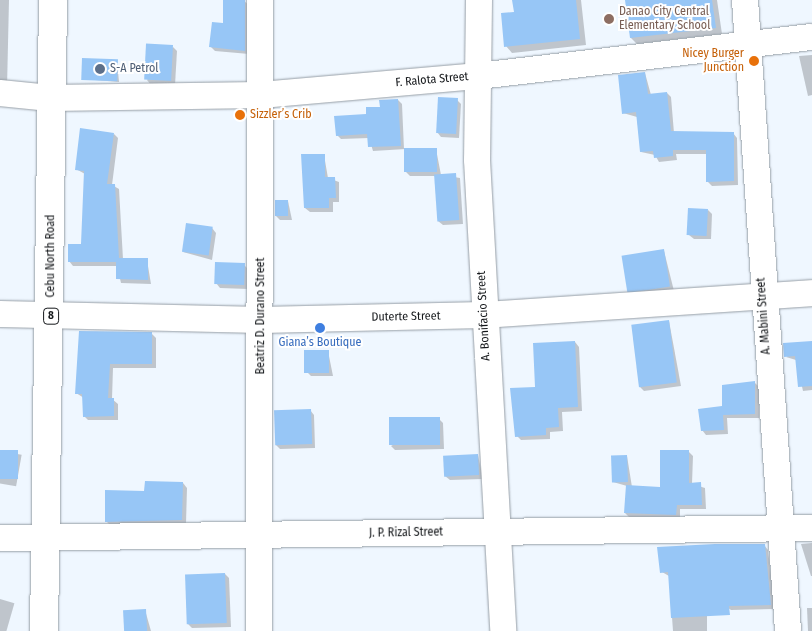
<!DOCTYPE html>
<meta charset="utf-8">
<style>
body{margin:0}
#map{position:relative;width:812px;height:631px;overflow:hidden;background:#eff7ff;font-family:"Fira Sans Condensed",sans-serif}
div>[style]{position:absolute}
.shadow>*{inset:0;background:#0003;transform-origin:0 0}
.building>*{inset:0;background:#97c6f6;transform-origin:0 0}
.roads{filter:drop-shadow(0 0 1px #969ea6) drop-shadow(0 0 1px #969ea6)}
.minor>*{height:26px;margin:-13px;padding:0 13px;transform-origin:13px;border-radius:13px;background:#fff}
.highway>*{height:28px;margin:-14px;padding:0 14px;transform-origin:14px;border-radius:14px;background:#fff}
.dots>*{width:14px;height:14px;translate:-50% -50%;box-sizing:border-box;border:2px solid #fff;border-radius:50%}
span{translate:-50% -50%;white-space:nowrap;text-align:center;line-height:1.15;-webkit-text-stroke:4px #fff;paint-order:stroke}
.shield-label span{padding:1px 4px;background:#fff;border:1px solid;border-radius:4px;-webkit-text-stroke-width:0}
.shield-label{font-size:11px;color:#14171a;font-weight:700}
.education-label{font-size:12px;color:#785e54}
.left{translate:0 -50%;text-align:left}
.food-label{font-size:12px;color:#c56008}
.right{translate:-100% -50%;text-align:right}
.service-label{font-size:12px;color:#4e5e75}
.street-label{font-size:12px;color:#14171a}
.shop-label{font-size:12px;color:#366cbe}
</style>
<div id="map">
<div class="shadow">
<div style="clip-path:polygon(0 0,9px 0,7px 88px,0 88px)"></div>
<div style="clip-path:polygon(513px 0,581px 0,586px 45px,512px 53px,506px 46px,515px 13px)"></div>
<div style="clip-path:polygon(626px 0,717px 0,722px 34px,637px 44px,631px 38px)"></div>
<div style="clip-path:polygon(244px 1px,249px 5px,249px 54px,215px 51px,211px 47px)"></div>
<div style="clip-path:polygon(173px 47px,177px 51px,175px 85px,151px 85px,147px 80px)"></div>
<div style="clip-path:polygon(812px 55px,812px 95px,808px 96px,799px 56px)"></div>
<div style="clip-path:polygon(117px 60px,119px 82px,83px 79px)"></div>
<div style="clip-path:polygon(645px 73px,651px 95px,667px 93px,671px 97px,674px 133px,733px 133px,737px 138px,738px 185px,712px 186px,708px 182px,707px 154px,676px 154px,677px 160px,659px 162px,655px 155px,641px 152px,637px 117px,623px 113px)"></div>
<div style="clip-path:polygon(398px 100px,402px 104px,404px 149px,436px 149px,441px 175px,460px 178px,463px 224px,443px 225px,438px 221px,436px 176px,410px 176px,406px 172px,406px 149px,373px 151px,369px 138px,341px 139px,337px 135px)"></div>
<div style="clip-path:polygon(457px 100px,461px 104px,459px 138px,441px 137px,437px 132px)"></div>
<div style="clip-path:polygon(114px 134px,118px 138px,112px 185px,119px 189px,123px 259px,147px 260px,151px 284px,121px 283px,117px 266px,73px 266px,69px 261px,82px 246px,85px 174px,76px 169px)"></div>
<div style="clip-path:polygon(324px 155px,328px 178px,339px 182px,339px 202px,333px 202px,333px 212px,310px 212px,305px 208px)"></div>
<div style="clip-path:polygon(288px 201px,292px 220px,280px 220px,276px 216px)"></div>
<div style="clip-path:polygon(708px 210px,712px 214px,711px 239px,694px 239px,689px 235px)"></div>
<div style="clip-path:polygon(212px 228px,216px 233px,212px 260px,183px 252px)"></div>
<div style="clip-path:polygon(664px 251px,674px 291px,633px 294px,629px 290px)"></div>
<div style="clip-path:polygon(244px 265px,248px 269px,248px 289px,220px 288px,216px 283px)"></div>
<div style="clip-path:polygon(669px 321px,681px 386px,644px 391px,639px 386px)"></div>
<div style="clip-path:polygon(80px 332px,152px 334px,156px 338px,156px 368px,113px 368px,112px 399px,118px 404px,118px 420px,88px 420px,84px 416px,84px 398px,76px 393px)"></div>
<div style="clip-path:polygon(575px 342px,579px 347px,582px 411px,562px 412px,563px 431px,550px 432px,550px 439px,521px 440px,517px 436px,537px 388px)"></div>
<div style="clip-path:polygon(812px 342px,812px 390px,803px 391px,796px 360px,786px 357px)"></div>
<div style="clip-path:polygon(328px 351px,333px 376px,311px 376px,307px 372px)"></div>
<div style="clip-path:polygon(755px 383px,759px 387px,759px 418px,727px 418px,728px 434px,706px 435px,702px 430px)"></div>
<div style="clip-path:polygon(310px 410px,314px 415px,315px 448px,280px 449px,276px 445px)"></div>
<div style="clip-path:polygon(439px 419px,443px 423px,444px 449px,395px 450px,391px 446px)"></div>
<div style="left:0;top:451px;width:22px;height:32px;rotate:10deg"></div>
<div style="clip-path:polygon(688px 451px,693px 456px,692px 484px,705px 488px,706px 509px,680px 509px,680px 518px,629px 517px,625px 513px,627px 486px,613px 482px,627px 456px,632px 487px,661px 488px)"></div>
<div style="clip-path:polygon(478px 455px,483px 479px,450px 480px,445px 476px)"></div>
<div style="clip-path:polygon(183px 483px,187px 488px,186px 524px,110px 525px,106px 521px,146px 492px)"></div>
<div style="clip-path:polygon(812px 543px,812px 576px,811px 576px,801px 544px)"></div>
<div style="clip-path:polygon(764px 545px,768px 550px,775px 609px,731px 610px,707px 593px,707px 631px,673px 631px,669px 576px,662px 572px)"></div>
<div style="clip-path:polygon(225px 574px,229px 578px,231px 627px,192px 628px,188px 624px)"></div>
<div style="left:0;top:599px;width:15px;height:31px;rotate:16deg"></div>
<div style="clip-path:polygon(807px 608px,812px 608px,812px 631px,808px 631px)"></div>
<div style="clip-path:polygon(145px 610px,151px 631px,126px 631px)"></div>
</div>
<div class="building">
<div style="clip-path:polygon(223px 0,245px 0,245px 51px,209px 47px,212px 22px,223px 23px)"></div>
<div style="clip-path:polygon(512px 0,576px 0,580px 39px,504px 47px,501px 13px,514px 12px)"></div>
<div style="clip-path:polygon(625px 0,712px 0,716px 28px,630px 38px)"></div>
<div style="left:173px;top:45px;width:36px;height:27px;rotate:93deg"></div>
<div style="left:82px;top:58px;width:36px;height:22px;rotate:2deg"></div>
<div style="clip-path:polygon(645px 72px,648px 94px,667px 92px,671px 131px,734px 132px,734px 181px,706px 182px,706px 150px,673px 150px,673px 156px,654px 158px,653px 151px,640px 152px,636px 112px,622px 114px,618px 75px)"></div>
<div style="left:438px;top:97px;width:20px;height:36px;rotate:3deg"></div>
<div style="clip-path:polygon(398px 99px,401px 146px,368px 147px,367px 134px,336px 136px,334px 116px,366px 114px,366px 107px,380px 107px,379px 100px)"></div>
<div style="clip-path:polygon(80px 128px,114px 133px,107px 184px,115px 184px,119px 258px,148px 258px,148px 280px,116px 279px,116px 262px,68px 262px,68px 244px,81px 244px,84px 171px,75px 170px)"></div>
<div style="left:404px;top:148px;width:33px;height:24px"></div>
<div style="clip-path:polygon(301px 154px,325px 154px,325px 177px,335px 177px,336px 198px,329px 198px,329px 208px,304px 208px)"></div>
<div style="left:456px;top:173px;width:47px;height:22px;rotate:86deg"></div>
<div style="left:275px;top:200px;width:13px;height:16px"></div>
<div style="left:688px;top:208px;width:20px;height:27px;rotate:3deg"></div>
<div style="left:186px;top:223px;width:27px;height:29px;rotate:8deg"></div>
<div style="left:664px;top:249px;width:38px;height:43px;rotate:81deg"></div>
<div style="left:215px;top:262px;width:30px;height:22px;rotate:2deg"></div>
<div style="left:669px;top:320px;width:63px;height:38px;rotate:83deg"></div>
<div style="clip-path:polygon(79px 331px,152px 332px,152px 364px,110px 364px,108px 398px,114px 398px,114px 416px,83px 417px,82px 394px,75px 394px)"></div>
<div style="clip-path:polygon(575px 341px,578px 407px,558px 408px,559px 427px,546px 428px,546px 435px,515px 437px,510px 388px,535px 387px,533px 343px)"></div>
<div style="clip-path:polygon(812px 341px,812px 386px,798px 387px,795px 356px,784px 357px,783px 343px)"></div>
<div style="left:304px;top:350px;width:25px;height:23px"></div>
<div style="clip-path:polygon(755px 381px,755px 414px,723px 415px,724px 430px,701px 431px,698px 409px,722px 406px,722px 385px)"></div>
<div style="left:311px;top:409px;width:35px;height:37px;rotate:88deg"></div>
<div style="left:440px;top:417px;width:28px;height:51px;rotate:90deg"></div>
<div style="left:0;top:450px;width:18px;height:29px"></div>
<div style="clip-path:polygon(660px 450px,689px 450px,689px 483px,701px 482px,702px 505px,677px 505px,676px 515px,624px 513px,626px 485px,660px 487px)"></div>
<div style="left:478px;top:454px;width:21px;height:35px;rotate:87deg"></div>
<div style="left:627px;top:455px;width:27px;height:16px;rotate:88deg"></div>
<div style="clip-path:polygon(145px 481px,183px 482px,182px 520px,105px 522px,105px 490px,144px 491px)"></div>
<div style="clip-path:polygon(715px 544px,765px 544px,771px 605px,729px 606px,730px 615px,671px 618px,668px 572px,660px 573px,657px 547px)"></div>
<div style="left:225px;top:573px;width:50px;height:40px;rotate:88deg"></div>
<div style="left:146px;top:609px;width:22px;height:23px;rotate:87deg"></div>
</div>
<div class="roads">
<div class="minor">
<div style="left:479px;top:0;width:160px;rotate:90.7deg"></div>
<div style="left:477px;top:160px;width:472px;rotate:86.8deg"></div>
<div style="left:745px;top:0;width:632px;rotate:86.1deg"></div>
<div style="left:0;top:93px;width:50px;rotate:5.7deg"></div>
<div style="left:50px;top:98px;width:211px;rotate:-0.8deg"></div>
<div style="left:261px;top:95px;width:219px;rotate:-5deg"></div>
<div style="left:479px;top:76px;width:335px;rotate:-6.7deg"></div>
<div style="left:0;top:314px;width:261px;rotate:1.3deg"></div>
<div style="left:261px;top:320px;width:223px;rotate:-1.3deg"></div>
<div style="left:484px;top:315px;width:329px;rotate:-3.8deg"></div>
<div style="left:0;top:538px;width:812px;rotate:-0.71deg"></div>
<div style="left:259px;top:631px;width:631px;rotate:-89.91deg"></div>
</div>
<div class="highway">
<div style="left:44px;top:631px;width:631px;rotate:-89.18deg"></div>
</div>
</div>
<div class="dots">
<div style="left:609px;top:19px;background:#8d6e63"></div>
<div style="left:754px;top:61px;background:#e8710a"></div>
<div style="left:100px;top:69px;background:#5c6f8a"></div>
<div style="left:240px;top:115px;background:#e8710a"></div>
<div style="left:320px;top:328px;background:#3f7fe0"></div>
</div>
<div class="shield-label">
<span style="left:51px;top:316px">8</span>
</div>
<div class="education-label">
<span class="left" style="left:619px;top:19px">Danao City Central<br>Elementary School</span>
</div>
<div class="food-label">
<span class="right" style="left:744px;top:61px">Nicey Burger<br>Junction</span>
<span class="left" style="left:250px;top:115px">Sizzler’s Crib</span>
</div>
<div class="service-label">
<span class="left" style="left:110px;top:69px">S-A Petrol</span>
</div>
<div class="street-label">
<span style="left:432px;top:80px;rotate:-5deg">F. Ralota Street</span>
<span style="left:51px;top:256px;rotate:-90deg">Cebu North Road</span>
<span style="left:261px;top:316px;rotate:-90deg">Beatriz D. Durano Street</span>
<span style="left:484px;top:316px;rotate:-93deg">A. Bonifacio Street</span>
<span style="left:764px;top:316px;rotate:-94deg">A. Mabini Street</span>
<span style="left:406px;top:317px;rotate:-1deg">Duterte Street</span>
<span style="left:406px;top:533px;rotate:-1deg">J. P. Rizal Street</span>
</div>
<div class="shop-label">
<span style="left:320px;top:343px">Giana’s Boutique</span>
</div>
</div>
